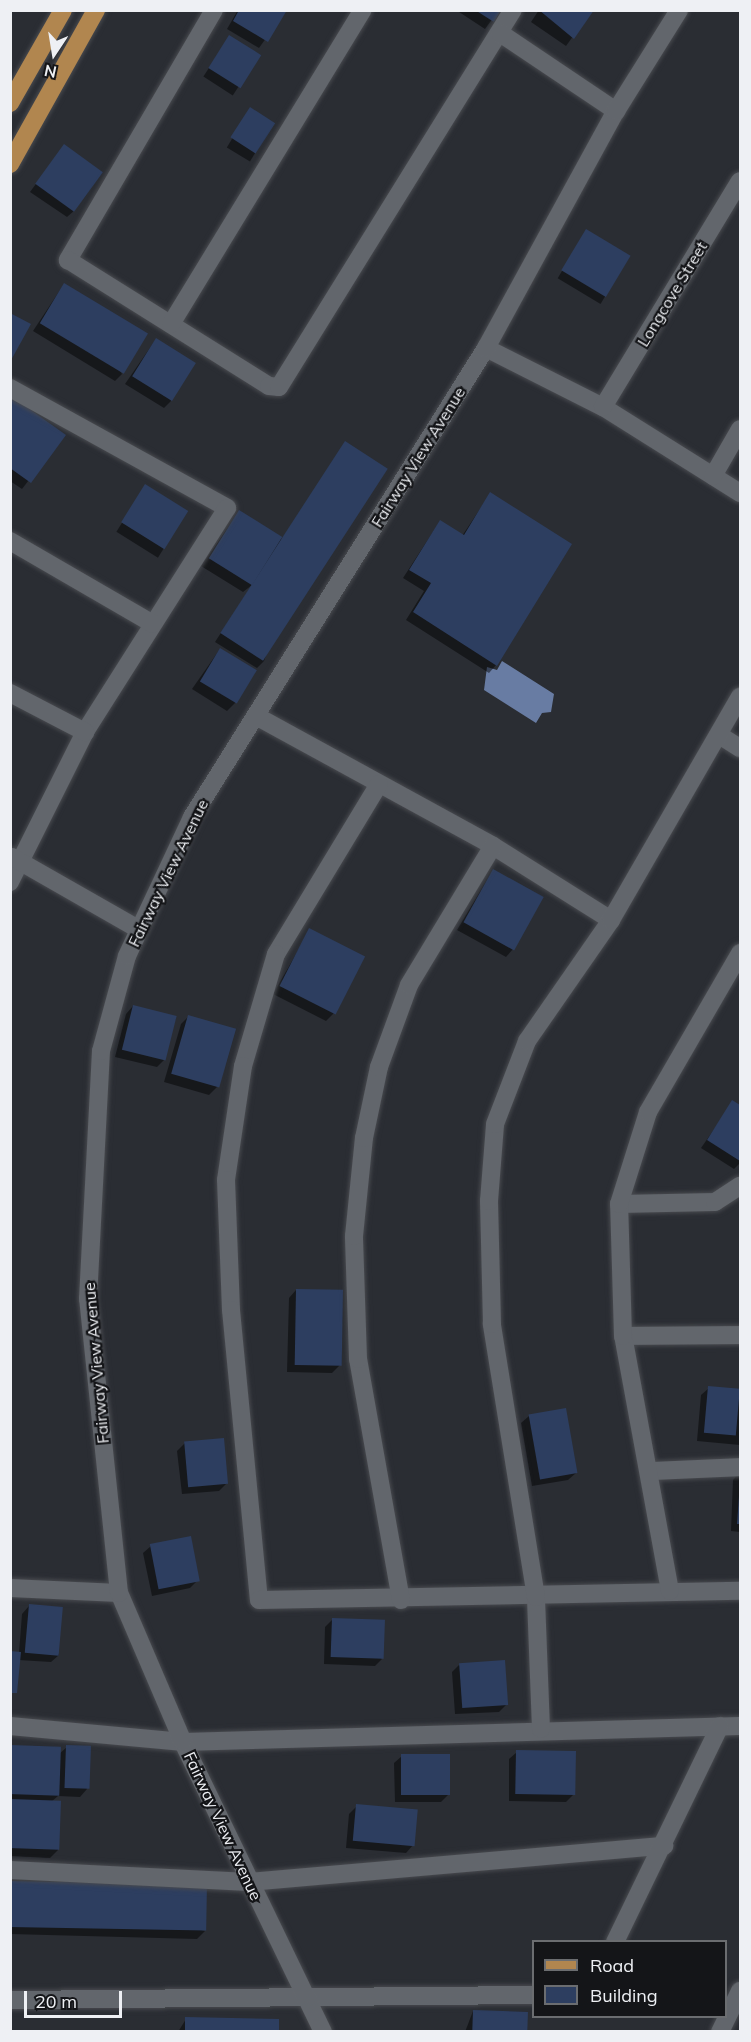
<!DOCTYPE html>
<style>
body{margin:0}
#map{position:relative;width:751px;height:2042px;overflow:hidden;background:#2a2d33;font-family:Mulish,sans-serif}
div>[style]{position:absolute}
.water>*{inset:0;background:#687ca3}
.shadow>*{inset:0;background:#0007;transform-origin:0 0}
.building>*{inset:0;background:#2d3e60;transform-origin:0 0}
.roads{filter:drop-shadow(0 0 2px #484a4f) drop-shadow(0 0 2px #484a4f)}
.minor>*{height:18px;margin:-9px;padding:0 9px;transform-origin:9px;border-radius:9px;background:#62666c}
.major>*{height:18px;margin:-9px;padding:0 9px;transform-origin:9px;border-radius:9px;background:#b1864f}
span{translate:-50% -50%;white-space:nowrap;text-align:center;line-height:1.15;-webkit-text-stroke:4.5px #141518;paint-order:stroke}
.street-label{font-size:16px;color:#eef0f4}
.frame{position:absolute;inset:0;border:12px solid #eef0f4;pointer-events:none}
.legend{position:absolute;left:532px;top:1940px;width:195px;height:78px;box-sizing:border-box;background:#141518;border:2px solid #6b6d70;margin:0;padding:8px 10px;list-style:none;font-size:18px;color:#eef0f4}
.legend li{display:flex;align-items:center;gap:12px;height:30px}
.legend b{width:30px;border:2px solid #6b6d70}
.north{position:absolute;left:24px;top:24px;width:60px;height:60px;-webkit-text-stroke:4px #141518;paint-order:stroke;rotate:192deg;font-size:16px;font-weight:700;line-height:24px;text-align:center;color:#eef0f4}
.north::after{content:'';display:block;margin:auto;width:21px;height:27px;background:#eef0f4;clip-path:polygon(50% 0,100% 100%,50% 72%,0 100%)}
.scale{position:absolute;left:24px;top:1991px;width:98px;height:27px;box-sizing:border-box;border:3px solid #eef0f4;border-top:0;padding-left:8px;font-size:18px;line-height:21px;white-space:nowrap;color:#eef0f4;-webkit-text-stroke:4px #141518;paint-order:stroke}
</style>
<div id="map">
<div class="water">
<div style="clip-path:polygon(502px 661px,554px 694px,551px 712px,542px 713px,536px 723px,484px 690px,487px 667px,497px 670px)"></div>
</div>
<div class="shadow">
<div style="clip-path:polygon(238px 10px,286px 10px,259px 48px,227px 29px)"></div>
<div style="clip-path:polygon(456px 10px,499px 10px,485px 29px)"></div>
<div style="clip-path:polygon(539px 10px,592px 10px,566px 46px,531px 22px)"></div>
<div style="left:229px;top:37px;width:35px;height:47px;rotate:33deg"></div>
<div style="left:250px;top:109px;width:27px;height:45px;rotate:31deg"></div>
<div style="clip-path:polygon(64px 146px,75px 210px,67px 217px,30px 192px)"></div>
<div style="left:586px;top:231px;width:50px;height:55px;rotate:31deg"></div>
<div style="clip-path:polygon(64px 284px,122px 374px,115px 381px,33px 331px)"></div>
<div style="clip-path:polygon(156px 339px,171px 401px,164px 408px,125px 384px)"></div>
<div style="clip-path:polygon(10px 397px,63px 436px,22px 489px,10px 481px)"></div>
<div style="clip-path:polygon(345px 443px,264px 661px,257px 668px,215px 642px,252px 585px,243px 592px,201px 566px,239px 512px,282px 539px)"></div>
<div style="left:145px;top:486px;width:49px;height:54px;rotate:32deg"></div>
<div style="clip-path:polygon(490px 494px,496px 665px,489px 673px,406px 620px,424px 591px,403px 578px,440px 521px,462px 536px)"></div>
<div style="clip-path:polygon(220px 649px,235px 703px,227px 711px,192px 689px)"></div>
<div style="clip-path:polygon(493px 870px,513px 949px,506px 957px,457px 930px)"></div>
<div style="clip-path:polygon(310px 930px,334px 1013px,326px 1021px,273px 994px)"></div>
<div style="clip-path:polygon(133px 1006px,176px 1017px,164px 1060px,157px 1067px,115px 1057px,126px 1014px)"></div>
<div style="clip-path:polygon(188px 1017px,217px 1087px,209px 1095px,164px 1082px,181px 1024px)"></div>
<div style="clip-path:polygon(733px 1102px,740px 1107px,740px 1163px,734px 1169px,701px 1148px)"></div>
<div style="clip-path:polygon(296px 1290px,340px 1365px,332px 1373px,287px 1372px,289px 1298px)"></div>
<div style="clip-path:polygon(709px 1388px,740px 1391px,740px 1445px,697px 1441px,701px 1395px)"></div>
<div style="clip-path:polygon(529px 1416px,576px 1473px,568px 1480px,532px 1486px,521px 1423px)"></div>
<div style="clip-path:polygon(185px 1443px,227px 1483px,219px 1491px,182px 1494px,177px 1451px)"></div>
<div style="clip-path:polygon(740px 1472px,740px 1532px,731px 1531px,733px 1480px)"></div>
<div style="clip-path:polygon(151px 1546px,198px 1580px,190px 1588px,152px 1596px,143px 1553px)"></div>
<div style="clip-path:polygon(29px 1606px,59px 1655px,51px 1662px,18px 1660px,10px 1698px,10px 1652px,19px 1653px,22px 1614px)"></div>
<div style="clip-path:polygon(333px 1619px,382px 1659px,375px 1666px,324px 1664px,325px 1627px)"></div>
<div style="clip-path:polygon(459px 1665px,507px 1704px,499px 1712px,455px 1714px,452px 1672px)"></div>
<div style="clip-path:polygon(10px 1746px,59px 1754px,67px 1747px,87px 1789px,80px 1797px,58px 1796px,51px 1802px,58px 1850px,50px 1858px,10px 1856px)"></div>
<div style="clip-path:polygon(517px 1752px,574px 1794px,566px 1802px,509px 1801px,509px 1759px)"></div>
<div style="clip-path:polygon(402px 1756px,449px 1794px,441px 1802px,395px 1802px,394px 1763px)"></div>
<div style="clip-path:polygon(357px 1806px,413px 1845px,406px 1853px,346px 1848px,349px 1814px)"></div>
<div style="clip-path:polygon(10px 1882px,205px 1931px,197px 1939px,10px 1934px)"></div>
<div style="clip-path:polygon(473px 2011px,527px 2014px,526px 2032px,465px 2032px)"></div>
<div style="clip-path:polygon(186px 2019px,277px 2021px,277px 2032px,178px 2032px)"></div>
</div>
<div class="building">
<div style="clip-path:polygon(239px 10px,287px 10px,268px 42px,233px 21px)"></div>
<div style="clip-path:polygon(475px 10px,501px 10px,494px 22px)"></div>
<div style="clip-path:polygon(539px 10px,594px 10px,574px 39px)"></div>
<div style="left:229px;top:35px;width:38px;height:39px;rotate:32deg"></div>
<div style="left:250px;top:107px;width:30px;height:36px;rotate:33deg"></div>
<div style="left:64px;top:144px;width:48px;height:49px;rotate:36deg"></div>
<div style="left:586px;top:229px;width:52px;height:48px;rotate:31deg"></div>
<div style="left:64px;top:283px;width:98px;height:47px;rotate:31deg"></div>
<div style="clip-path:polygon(10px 313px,31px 324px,10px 362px)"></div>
<div style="left:156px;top:338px;width:47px;height:45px;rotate:32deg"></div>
<div style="clip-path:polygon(10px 395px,66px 435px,31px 483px,10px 468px)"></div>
<div style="left:345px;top:441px;width:51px;height:229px;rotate:33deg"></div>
<div style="left:145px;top:484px;width:51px;height:45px;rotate:32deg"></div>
<div style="clip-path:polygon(490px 492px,572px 544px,497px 666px,413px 612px,431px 583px,409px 570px,440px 520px,464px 535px)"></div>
<div style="left:239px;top:510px;width:51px;height:57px;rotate:32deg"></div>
<div style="left:220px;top:648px;width:43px;height:39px;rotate:31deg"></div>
<div style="left:493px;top:869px;width:58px;height:61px;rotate:29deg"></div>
<div style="left:309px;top:928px;width:63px;height:65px;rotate:27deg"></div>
<div style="left:133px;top:1005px;width:45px;height:46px;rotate:14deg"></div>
<div style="left:188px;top:1015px;width:50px;height:61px;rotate:16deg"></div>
<div style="clip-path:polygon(732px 1100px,740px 1105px,740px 1161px,707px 1140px)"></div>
<div style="left:296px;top:1289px;width:47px;height:76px;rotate:1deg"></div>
<div style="left:708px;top:1386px;width:32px;height:47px;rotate:5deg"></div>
<div style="left:566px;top:1408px;width:66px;height:38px;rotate:80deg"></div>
<div style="left:224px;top:1438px;width:46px;height:40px;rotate:85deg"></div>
<div style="clip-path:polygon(739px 1496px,740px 1496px,740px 1524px,737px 1524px)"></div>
<div style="left:191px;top:1536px;width:46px;height:42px;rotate:79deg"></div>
<div style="left:29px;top:1604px;width:34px;height:49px;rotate:5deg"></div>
<div style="left:332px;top:1618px;width:53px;height:39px;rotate:2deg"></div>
<div style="clip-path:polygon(10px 1651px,21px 1652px,17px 1693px,10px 1693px)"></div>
<div style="left:505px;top:1660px;width:45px;height:46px;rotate:86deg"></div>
<div style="left:10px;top:1745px;width:51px;height:49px;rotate:2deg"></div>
<div style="left:66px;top:1745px;width:25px;height:43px;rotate:2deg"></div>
<div style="left:516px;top:1750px;width:60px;height:44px;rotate:1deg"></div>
<div style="left:401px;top:1754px;width:49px;height:41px"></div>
<div style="left:10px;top:1799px;width:51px;height:49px;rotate:2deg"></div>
<div style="left:356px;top:1804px;width:62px;height:37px;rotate:5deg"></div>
<div style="left:10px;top:1881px;width:197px;height:46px;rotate:1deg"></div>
<div style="left:473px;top:2010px;width:55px;height:21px;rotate:2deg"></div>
<div style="clip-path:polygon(185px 2017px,279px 2019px,279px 2031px,185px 2031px)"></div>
</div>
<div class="roads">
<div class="minor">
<div style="left:214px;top:10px;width:290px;rotate:120.3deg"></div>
<div style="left:68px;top:260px;width:237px;rotate:32.1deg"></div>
<div style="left:269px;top:386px;width:10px;rotate:6deg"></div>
<div style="left:279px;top:387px;width:444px;rotate:-58.2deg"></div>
<div style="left:500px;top:33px;width:140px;rotate:33.9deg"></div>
<div style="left:171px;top:324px;width:368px;rotate:-58.6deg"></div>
<div style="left:486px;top:348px;width:131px;rotate:26.8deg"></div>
<div style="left:603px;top:407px;width:162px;rotate:32.1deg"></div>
<div style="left:10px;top:388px;width:248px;rotate:28.9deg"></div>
<div style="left:227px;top:508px;width:265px;rotate:122.4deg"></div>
<div style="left:85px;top:732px;width:168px;rotate:116.6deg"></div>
<div style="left:603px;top:407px;width:264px;rotate:-58.8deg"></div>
<div style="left:713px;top:476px;width:54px;rotate:-60.1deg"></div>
<div style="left:10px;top:541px;width:165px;rotate:30.1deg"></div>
<div style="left:10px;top:693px;width:85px;rotate:27.5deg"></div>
<div style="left:256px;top:716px;width:270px;rotate:28.7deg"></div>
<div style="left:493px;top:846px;width:139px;rotate:32.1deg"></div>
<div style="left:719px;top:735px;width:25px;rotate:32deg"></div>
<div style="left:379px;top:784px;width:199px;rotate:121.2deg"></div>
<div style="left:276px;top:954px;width:117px;rotate:106.4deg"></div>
<div style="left:243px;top:1066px;width:115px;rotate:98.5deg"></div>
<div style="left:226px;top:1180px;width:130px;rotate:87.8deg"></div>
<div style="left:231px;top:1310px;width:291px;rotate:84.5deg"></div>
<div style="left:259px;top:1600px;width:481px;rotate:-1.1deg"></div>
<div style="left:12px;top:857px;width:145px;rotate:29.7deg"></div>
<div style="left:619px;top:1204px;width:96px;rotate:-1.2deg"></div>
<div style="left:715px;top:1202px;width:30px;rotate:-33deg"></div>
<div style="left:623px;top:1336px;width:117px;rotate:-0.5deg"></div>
<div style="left:650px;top:1471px;width:90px;rotate:-2.5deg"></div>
<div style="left:10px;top:1588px;width:109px;rotate:2.6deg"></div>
<div style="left:670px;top:1591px;width:259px;rotate:-100.4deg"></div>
<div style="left:623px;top:1336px;width:132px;rotate:-91.7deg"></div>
<div style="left:619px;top:1204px;width:96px;rotate:-72.5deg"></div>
<div style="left:648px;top:1112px;width:184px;rotate:-59.9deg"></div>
<div style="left:401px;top:1600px;width:245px;rotate:-100.1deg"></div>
<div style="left:358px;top:1359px;width:123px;rotate:-91.9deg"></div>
<div style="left:354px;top:1236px;width:99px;rotate:-84.2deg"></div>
<div style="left:364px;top:1138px;width:73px;rotate:-78.1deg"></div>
<div style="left:379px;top:1067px;width:87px;rotate:-69.9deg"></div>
<div style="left:409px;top:985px;width:162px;rotate:-58.9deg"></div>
<div style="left:10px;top:1726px;width:174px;rotate:5.3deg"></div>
<div style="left:183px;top:1742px;width:557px;rotate:-1.65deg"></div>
<div style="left:541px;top:1729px;width:132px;rotate:-92.2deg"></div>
<div style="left:536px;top:1597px;width:277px;rotate:-99.2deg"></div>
<div style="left:492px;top:1324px;width:123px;rotate:-91.4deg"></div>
<div style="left:489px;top:1201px;width:77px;rotate:-85.5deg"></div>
<div style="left:495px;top:1124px;width:89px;rotate:-68.9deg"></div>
<div style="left:527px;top:1041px;width:147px;rotate:-55.2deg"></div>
<div style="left:611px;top:920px;width:258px;rotate:-60deg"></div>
<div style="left:10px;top:1870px;width:239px;rotate:2.9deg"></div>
<div style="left:249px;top:1882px;width:417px;rotate:-5deg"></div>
<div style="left:615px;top:1942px;width:240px;rotate:-64.1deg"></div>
<div style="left:10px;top:2000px;width:524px;rotate:-0.55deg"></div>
<div style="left:323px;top:2032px;width:322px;rotate:-115.8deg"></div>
<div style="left:183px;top:1742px;width:162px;rotate:-113.2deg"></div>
<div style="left:119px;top:1593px;width:296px;rotate:-96deg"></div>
<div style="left:88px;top:1299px;width:248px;rotate:-87deg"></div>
<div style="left:101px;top:1051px;width:98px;rotate:-74.7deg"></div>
<div style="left:127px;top:956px;width:153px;rotate:-64.9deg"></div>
<div style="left:192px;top:817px;width:554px;rotate:-57.92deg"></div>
<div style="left:486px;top:348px;width:270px;rotate:-61.3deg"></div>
<div style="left:616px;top:111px;width:119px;rotate:-58deg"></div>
<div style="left:720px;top:2032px;width:46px;rotate:-64deg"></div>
</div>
<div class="major">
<div style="left:10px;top:103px;width:107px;rotate:-60.3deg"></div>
<div style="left:10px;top:164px;width:176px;rotate:-60.8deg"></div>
</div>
</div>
<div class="street-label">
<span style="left:672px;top:294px;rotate:-59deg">Longcove Street</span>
<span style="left:418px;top:457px;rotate:-58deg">Fairway View Avenue</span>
<span style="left:168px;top:873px;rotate:-64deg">Fairway View Avenue</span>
<span style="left:96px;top:1363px;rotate:-95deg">Fairway View Avenue</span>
<span style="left:223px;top:1826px;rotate:65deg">Fairway View Avenue</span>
</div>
<div class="frame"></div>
<ul class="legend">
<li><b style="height:8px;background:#b1864f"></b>Road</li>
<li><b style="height:16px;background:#2d3e60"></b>Building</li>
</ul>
<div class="north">N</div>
<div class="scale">20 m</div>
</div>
